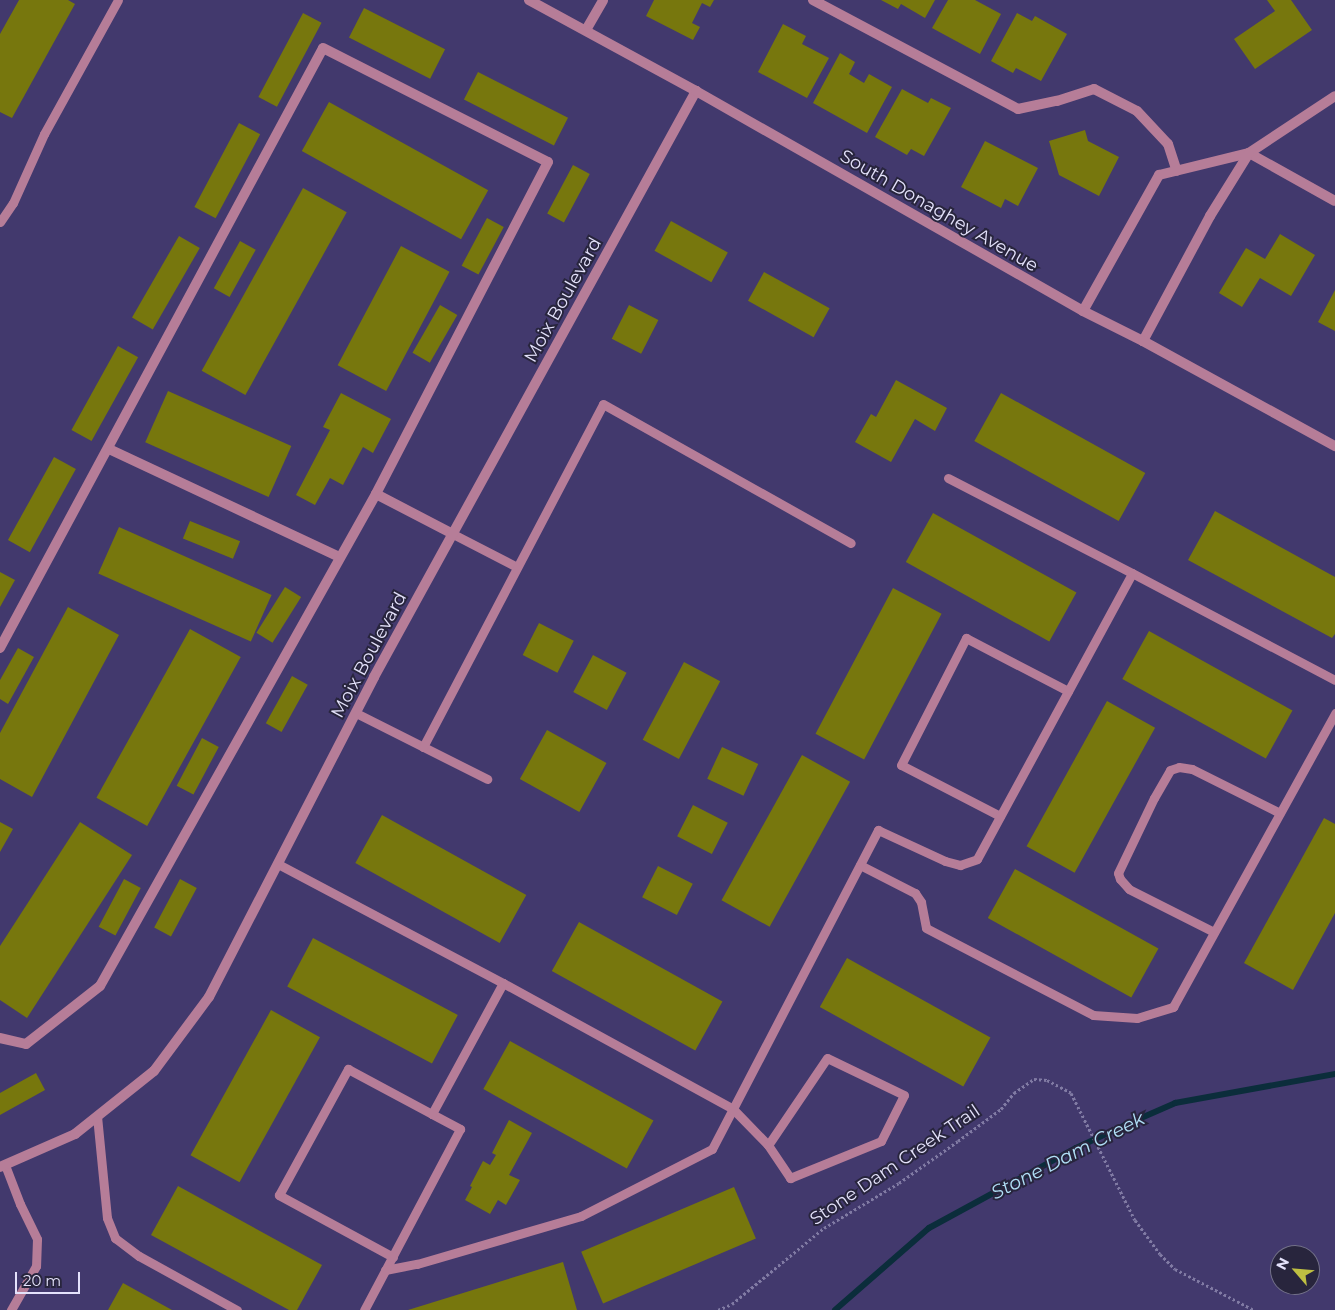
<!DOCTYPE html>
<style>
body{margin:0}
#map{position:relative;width:1335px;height:1310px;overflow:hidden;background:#42396d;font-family:Montserrat,sans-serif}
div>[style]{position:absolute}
.stream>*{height:6px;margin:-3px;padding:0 3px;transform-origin:3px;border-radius:3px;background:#0b2d3b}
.building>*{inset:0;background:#77770d;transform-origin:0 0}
.path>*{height:3px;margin-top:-1.5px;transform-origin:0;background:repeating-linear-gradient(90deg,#817ba4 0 2.5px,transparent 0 5px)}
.service>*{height:9px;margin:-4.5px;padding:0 4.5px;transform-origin:4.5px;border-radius:4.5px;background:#b67d98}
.minor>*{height:10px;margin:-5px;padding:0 5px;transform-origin:5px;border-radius:5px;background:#b67d98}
.tertiary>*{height:10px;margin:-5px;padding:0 5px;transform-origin:5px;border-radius:5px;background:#b67d98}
span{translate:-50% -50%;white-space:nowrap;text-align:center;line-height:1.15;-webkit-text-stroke:4px #28253d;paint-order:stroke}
.street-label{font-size:18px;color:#e4e2fb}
.water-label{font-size:19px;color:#b1e0f7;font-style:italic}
.north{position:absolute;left:1270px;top:1245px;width:50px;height:50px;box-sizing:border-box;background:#28253d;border:1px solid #737189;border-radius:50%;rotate:297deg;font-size:14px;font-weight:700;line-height:20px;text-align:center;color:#e4e2fb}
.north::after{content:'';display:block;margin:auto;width:18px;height:22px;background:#bebf42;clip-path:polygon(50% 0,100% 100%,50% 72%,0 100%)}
.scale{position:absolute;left:15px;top:1272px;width:65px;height:22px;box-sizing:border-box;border:2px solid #e4e2fb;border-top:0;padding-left:6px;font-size:15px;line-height:18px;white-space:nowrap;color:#e4e2fb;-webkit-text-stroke:4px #28253d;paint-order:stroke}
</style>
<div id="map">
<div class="stream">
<div style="left:835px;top:1310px;width:125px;rotate:-41.1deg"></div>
<div style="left:929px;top:1228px;width:167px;rotate:-28.6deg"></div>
<div style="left:1076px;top:1148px;width:54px;rotate:-25.1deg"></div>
<div style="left:1125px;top:1125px;width:55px;rotate:-23.7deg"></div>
<div style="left:1175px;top:1103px;width:163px;rotate:-10.3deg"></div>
</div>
<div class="building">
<div style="clip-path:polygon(19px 0,68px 0,75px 4px,12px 118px,0 112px,0 34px)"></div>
<div style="clip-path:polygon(654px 0,714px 0,710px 7px,702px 3px,692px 23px,700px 27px,693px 40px,646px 16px)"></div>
<div style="clip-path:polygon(881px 0,935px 0,925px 18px,901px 4px,898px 9px)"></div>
<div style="clip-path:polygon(948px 0,975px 0,1001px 14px,980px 54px,932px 28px)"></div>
<div style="clip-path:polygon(1267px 0,1291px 0,1312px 30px,1255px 69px,1234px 39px,1275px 11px)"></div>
<div style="left:364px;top:8px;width:91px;height:33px;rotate:27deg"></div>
<div style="left:303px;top:13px;width:21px;height:95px;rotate:28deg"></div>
<div style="clip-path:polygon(1017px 13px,1032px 21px,1035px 16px,1067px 34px,1041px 81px,1016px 68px,1013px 73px,991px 61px)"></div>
<div style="clip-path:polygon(783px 24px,806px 36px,802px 44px,829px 58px,807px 98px,758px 72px)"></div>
<div style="clip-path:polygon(840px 53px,855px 62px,849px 74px,864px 83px,869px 74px,892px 87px,867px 133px,813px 103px)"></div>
<div style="left:478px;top:72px;width:101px;height:31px;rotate:27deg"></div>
<div style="clip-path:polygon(902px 89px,928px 103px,931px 98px,951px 108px,924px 156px,911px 149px,907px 155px,875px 137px)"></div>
<div style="left:329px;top:102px;width:182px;height:56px;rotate:29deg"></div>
<div style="left:239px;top:123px;width:24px;height:95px;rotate:28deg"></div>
<div style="clip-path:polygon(1085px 130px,1088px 141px,1119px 157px,1099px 196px,1059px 175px,1049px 141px)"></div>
<div style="clip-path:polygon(985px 141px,1038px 168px,1018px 206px,1005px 199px,1001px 208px,961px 187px)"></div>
<div style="left:573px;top:165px;width:19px;height:55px;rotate:28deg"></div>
<div style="left:303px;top:188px;width:50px;height:209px;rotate:29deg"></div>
<div style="left:487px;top:218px;width:19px;height:54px;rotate:28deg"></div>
<div style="left:671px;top:221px;width:65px;height:34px;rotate:29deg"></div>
<div style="clip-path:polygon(1280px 234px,1315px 255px,1291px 296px,1260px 278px,1242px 307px,1219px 293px,1246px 248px,1265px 259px)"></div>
<div style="left:179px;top:236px;width:24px;height:94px;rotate:30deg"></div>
<div style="left:240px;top:241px;width:18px;height:54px;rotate:29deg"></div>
<div style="left:401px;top:246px;width:55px;height:135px;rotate:28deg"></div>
<div style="left:764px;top:272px;width:75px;height:33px;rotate:29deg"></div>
<div style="clip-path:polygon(1335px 290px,1335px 331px,1318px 322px)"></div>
<div style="left:440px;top:305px;width:20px;height:55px;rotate:30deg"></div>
<div style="left:629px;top:305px;width:33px;height:38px;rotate:27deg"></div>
<div style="left:118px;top:346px;width:23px;height:96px;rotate:29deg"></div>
<div style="clip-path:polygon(896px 380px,947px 408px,935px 431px,915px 419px,891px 462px,855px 442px,871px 414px,876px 417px)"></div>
<div style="left:168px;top:391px;width:135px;height:56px;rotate:24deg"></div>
<div style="clip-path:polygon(341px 393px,391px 419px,373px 453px,363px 447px,343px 485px,330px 478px,315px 505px,296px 495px,330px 430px,323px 427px)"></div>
<div style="left:1001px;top:393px;width:165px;height:55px;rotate:29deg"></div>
<div style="left:54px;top:457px;width:25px;height:95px;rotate:29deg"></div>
<div style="clip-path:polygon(1215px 511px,1335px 577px,1335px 634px,1332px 638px,1188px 560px)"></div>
<div style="left:933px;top:513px;width:164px;height:56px;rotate:29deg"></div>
<div style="left:190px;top:521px;width:54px;height:19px;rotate:22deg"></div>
<div style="left:119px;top:527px;width:167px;height:51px;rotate:24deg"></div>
<div style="clip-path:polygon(0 572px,15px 580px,0 607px)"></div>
<div style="left:285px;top:587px;width:19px;height:54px;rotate:32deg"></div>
<div style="left:893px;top:588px;width:55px;height:165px;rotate:28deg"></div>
<div style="clip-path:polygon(68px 607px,119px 635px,32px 797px,0 779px,0 733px)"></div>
<div style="left:539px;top:623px;width:39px;height:36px;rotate:27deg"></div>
<div style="left:190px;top:629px;width:58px;height:193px;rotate:29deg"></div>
<div style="left:1149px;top:631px;width:164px;height:55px;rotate:29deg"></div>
<div style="clip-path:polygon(18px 648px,34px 657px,8px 704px,0 699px,0 680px)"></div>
<div style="left:593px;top:655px;width:38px;height:42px;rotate:28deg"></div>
<div style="left:684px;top:662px;width:41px;height:88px;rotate:28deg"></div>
<div style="left:292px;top:676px;width:18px;height:54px;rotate:29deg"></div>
<div style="left:1107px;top:701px;width:55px;height:166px;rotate:29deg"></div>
<div style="left:547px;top:730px;width:68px;height:56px;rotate:29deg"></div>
<div style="left:202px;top:738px;width:19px;height:54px;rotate:28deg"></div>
<div style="left:722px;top:747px;width:40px;height:35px;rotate:25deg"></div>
<div style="left:802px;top:755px;width:55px;height:166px;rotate:29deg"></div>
<div style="left:693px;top:805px;width:39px;height:35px;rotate:27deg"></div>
<div style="left:382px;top:815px;width:165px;height:55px;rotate:29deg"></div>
<div style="clip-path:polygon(1324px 818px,1335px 824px,1335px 913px,1293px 990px,1244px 963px)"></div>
<div style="clip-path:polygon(0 822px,13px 829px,0 852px)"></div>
<div style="clip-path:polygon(80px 822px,132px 855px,27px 1018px,0 1000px,0 946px)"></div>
<div style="left:658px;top:866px;width:39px;height:35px;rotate:27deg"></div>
<div style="left:1015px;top:869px;width:164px;height:56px;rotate:29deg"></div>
<div style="left:124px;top:879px;width:19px;height:54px;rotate:28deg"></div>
<div style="left:180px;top:879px;width:19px;height:55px;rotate:28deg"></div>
<div style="left:579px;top:922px;width:164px;height:56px;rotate:29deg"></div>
<div style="left:313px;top:938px;width:164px;height:55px;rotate:28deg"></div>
<div style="left:847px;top:958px;width:164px;height:56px;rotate:29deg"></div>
<div style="left:271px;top:1010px;width:56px;height:166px;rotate:29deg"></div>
<div style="left:510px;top:1041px;width:164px;height:55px;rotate:29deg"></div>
<div style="clip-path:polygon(36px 1073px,45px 1090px,0 1115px,0 1093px)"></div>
<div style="clip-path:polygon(509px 1120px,532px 1133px,509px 1175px,520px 1180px,506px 1205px,498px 1200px,490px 1214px,465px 1200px,472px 1187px,470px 1186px,483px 1161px,490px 1165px,496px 1155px,492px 1153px)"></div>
<div style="clip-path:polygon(178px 1186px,322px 1265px,297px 1310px,289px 1310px,151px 1235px)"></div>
<div style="left:734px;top:1187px;width:56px;height:166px;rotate:67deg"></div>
<div style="clip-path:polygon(563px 1262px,577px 1310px,408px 1310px)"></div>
<div style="clip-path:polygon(123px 1283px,172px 1310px,108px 1310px)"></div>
</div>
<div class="path">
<div style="left:718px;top:1310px;width:15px;rotate:-23deg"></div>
<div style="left:732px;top:1304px;width:119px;rotate:-39.6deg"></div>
<div style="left:824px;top:1228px;width:87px;rotate:-31deg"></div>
<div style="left:899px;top:1183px;width:72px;rotate:-35.4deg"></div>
<div style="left:958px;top:1141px;width:54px;rotate:-36.7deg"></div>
<div style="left:1001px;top:1109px;width:21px;rotate:-51deg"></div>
<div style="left:1014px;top:1093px;width:24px;rotate:-35deg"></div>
<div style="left:1034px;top:1079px;width:13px;rotate:4deg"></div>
<div style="left:1047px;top:1080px;width:27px;rotate:28deg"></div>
<div style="left:1071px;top:1093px;width:142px;rotate:63.3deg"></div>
<div style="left:1135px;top:1220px;width:42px;rotate:53.7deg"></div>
<div style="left:1160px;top:1254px;width:21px;rotate:45deg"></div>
<div style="left:1175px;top:1269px;width:89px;rotate:27.4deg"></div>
</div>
<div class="service">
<div style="left:0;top:222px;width:23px;rotate:-56deg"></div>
<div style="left:13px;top:203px;width:76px;rotate:-65.8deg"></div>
<div style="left:44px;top:134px;width:153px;rotate:-61.1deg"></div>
<div style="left:948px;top:478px;width:207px;rotate:27.3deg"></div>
<div style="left:453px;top:534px;width:72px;rotate:27.3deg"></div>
<div style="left:356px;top:713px;width:147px;rotate:26.7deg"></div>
<div style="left:423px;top:747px;width:387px;rotate:-62.3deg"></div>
<div style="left:603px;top:404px;width:284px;rotate:29.3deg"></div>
<div style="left:1000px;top:816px;width:111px;rotate:-152.7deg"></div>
<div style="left:901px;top:765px;width:143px;rotate:-62.9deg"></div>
<div style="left:966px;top:638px;width:115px;rotate:27.5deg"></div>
<div style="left:278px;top:864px;width:255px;rotate:27.9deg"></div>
<div style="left:503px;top:983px;width:149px;rotate:118.5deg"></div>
<div style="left:432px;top:1114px;width:32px;rotate:28deg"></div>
<div style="left:460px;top:1129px;width:205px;rotate:117.9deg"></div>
<div style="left:860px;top:865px;width:62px;rotate:27deg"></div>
<div style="left:915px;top:893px;width:11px;rotate:56deg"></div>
<div style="left:921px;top:902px;width:26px;rotate:79deg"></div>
<div style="left:926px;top:928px;width:188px;rotate:27.5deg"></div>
<div style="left:1093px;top:1015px;width:44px;rotate:3.9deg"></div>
<div style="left:1137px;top:1018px;width:38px;rotate:-17deg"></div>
<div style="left:1173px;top:1007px;width:336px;rotate:-61.1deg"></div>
<div style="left:1214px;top:932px;width:95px;rotate:-153.2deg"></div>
<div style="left:1129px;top:889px;width:13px;rotate:-132deg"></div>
<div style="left:1120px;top:879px;width:6px;rotate:-108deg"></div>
<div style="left:1118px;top:873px;width:83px;rotate:-64.4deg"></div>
<div style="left:1154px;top:798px;width:32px;rotate:-60deg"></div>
<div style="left:1170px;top:770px;width:9px;rotate:-18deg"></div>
<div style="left:1179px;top:767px;width:13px;rotate:9deg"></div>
<div style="left:1192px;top:769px;width:98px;rotate:26.6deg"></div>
<div style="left:503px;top:983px;width:262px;rotate:28.7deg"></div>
<div style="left:733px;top:1109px;width:50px;rotate:45.8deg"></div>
<div style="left:768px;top:1145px;width:40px;rotate:56deg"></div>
<div style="left:790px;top:1178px;width:98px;rotate:-22.1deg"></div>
<div style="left:881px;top:1141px;width:51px;rotate:-63.4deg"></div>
<div style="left:904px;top:1095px;width:85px;rotate:-154.3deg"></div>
<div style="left:827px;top:1058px;width:105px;rotate:124.1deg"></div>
<div style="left:97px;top:1116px;width:102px;rotate:84.4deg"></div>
<div style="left:107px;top:1218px;width:22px;rotate:68deg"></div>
<div style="left:115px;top:1238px;width:30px;rotate:37deg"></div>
<div style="left:139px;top:1256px;width:112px;rotate:28.9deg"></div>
<div style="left:5px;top:1165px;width:42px;rotate:69deg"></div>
<div style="left:20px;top:1204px;width:39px;rotate:64deg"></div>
<div style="left:37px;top:1239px;width:27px;rotate:92deg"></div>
<div style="left:36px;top:1266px;width:51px;rotate:119.6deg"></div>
<div style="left:393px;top:1257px;width:130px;rotate:-151.5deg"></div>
<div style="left:279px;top:1195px;width:144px;rotate:-61.3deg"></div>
<div style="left:348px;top:1069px;width:95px;rotate:28.2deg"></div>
<div style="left:385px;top:1270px;width:33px;rotate:-11deg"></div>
<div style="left:417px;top:1264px;width:171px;rotate:-16.3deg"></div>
<div style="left:581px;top:1216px;width:147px;rotate:-27.1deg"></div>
<div style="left:712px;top:1149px;width:360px;rotate:-62.5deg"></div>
<div style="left:878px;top:830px;width:74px;rotate:24.8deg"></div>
<div style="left:945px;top:861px;width:16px;rotate:15deg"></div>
<div style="left:960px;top:865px;width:18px;rotate:-19deg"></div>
<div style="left:977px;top:859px;width:325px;rotate:-61.5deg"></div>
<div style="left:1132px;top:573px;width:229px;rotate:27.8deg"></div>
</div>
<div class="minor">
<div style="left:813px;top:0;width:232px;rotate:28deg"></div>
<div style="left:1018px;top:109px;width:40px;rotate:-12deg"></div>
<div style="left:1057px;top:101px;width:39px;rotate:-18deg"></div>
<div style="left:1094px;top:89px;width:48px;rotate:27.1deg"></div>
<div style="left:1137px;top:111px;width:45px;rotate:46.8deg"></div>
<div style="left:1168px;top:144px;width:28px;rotate:72deg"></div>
<div style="left:586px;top:30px;width:34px;rotate:-60deg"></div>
<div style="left:1249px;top:153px;width:98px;rotate:29.2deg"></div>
<div style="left:1083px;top:311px;width:156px;rotate:-60.8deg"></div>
<div style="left:1159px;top:175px;width:93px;rotate:-13.7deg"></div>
<div style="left:1249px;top:153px;width:103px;rotate:-33.5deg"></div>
<div style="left:1143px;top:341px;width:142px;rotate:-61.8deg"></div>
<div style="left:1210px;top:216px;width:74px;rotate:-58.2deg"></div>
<div style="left:109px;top:449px;width:255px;rotate:25.1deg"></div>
<div style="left:376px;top:494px;width:87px;rotate:27.5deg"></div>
<div style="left:0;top:648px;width:681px;rotate:-61.7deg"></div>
<div style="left:323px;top:48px;width:252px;rotate:26.9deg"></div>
<div style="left:548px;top:162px;width:374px;rotate:117.4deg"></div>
<div style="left:376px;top:494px;width:564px;rotate:119.29deg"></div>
<div style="left:100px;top:986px;width:94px;rotate:141.9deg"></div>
<div style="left:26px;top:1044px;width:27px;rotate:-167deg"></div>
<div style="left:0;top:1167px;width:82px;rotate:-23.7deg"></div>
<div style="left:75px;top:1134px;width:101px;rotate:-38.6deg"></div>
<div style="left:154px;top:1071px;width:92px;rotate:-53.4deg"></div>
<div style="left:209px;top:997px;width:360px;rotate:-62.7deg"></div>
<div style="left:374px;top:677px;width:669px;rotate:-61.21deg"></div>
</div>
<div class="tertiary">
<div style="left:529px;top:0;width:190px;rotate:28.6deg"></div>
<div style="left:696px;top:91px;width:445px;rotate:29.6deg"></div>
<div style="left:1083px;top:311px;width:67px;rotate:26.6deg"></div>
<div style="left:1143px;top:341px;width:219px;rotate:28.7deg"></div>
</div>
<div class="street-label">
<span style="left:939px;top:211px;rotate:30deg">South Donaghey Avenue</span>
<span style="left:563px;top:300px;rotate:-61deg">Moix Boulevard</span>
<span style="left:369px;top:655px;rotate:-62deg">Moix Boulevard</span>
<span style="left:895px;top:1165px;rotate:-34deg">Stone Dam Creek Trail</span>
</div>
<div class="water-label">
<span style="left:1068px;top:1156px;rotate:-27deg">Stone Dam Creek</span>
</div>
<div class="north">N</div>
<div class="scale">20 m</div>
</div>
